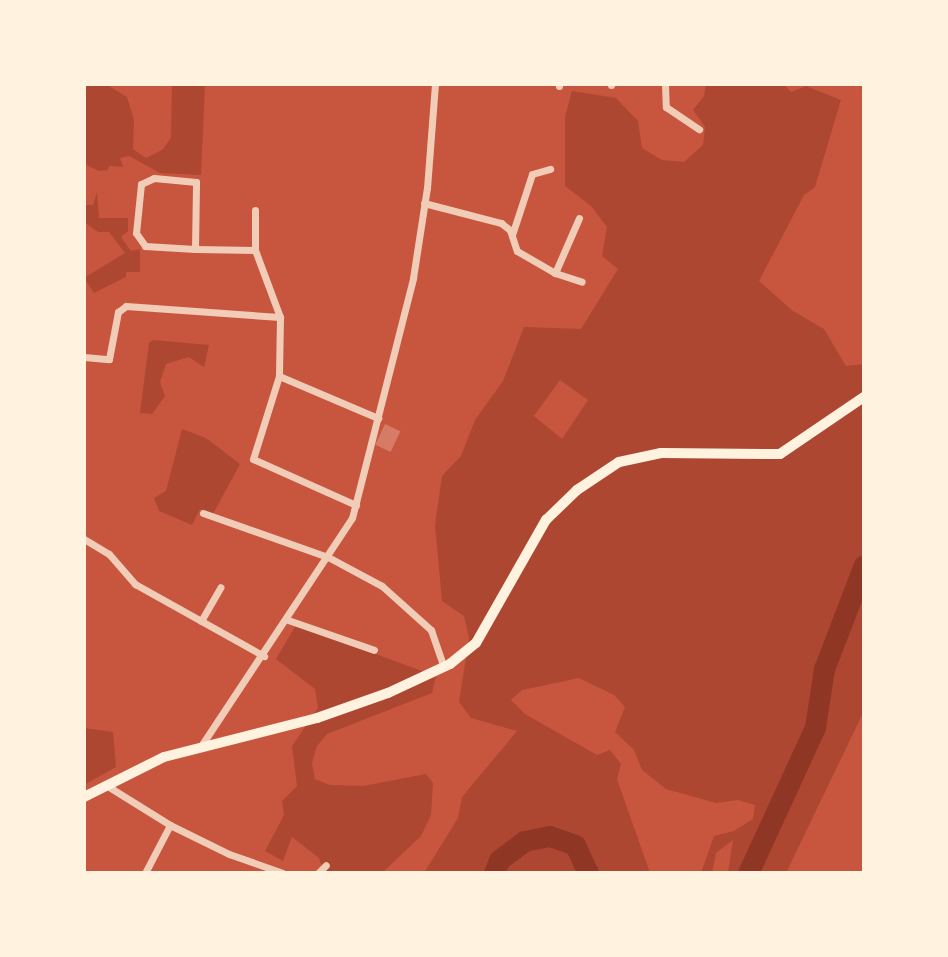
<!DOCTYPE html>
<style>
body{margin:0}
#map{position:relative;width:948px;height:957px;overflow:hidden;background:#c8553d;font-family:Inter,sans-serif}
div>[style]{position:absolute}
.green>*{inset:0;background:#ae4732}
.river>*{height:21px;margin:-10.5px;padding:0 10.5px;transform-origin:10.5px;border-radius:10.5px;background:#8f3625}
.building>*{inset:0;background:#d67c66;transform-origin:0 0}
.minor>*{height:7px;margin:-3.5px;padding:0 3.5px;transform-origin:3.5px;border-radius:3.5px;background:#f1ccb7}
.secondary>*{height:10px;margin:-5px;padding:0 5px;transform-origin:5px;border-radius:5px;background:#fff3e0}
span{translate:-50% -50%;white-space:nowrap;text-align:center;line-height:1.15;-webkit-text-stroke:7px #fff3e0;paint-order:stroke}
.frame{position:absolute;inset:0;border:86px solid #fff3e0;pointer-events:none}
</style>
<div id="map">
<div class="green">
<div style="clip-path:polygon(84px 84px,107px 85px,127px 97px,134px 120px,133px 149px,146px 158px,162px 150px,171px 138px,172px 84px,205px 84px,201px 175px,160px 173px,129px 156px,120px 158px,123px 167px,109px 166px,108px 170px,99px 171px,84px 164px)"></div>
<div style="clip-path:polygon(evenodd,706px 84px,783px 84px,791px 92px,806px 86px,841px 100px,815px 187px,804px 195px,759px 281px,793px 311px,824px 329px,846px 366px,864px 364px,864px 711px,786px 873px,728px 873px,733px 840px,716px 853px,712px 873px,701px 873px,714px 836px,734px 831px,753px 819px,755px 805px,738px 800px,716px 803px,666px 789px,642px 770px,634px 750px,615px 732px,625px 707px,614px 695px,579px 678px,522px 690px,511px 700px,525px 714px,597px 755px,610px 750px,621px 764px,617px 779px,650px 873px,424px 873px,458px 818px,462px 797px,517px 731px,471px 718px,459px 702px,469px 638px,464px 616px,442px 601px,435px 525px,442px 476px,461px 456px,475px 420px,503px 381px,524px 327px,581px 329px,618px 269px,602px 256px,607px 227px,591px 206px,565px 186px,565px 117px,572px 91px,616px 98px,638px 121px,642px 148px,662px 160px,684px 162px,703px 145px,705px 127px,693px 110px,704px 96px,706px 84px,560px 380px,588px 400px,562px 439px,534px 416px,560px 380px)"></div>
<div style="clip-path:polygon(97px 192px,99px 218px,128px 218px,128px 231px,121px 237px,131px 251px,140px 249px,140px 272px,126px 272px,126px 277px,94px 293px,84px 278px,125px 253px,109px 232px,98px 232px,84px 222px,84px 205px,93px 205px)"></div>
<div style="clip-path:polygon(153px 340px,209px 345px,204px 367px,189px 357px,166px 364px,160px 382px,165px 396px,152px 414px,140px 413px,149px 343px)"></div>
<div style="clip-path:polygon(182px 429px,206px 438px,240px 464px,213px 514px,200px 509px,192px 525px,159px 511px,154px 498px,166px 491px)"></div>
<div style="clip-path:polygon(296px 625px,436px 676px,432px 693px,327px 734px,317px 746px,312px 763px,315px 779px,330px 785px,363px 786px,426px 774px,433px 783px,431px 815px,421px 836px,382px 873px,324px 873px,319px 858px,292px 837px,283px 861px,265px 851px,284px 815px,282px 801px,297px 786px,292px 746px,318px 708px,315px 689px,276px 659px)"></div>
<div style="clip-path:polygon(84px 728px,113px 732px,116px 767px,84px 785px)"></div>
</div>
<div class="river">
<div style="left:494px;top:873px;width:14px;rotate:-69deg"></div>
<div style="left:499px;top:860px;width:31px;rotate:-37deg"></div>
<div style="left:524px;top:841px;width:26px;rotate:-11deg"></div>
<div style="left:550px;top:836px;width:27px;rotate:20deg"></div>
<div style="left:575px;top:845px;width:31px;rotate:65deg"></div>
<div style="left:748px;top:873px;width:161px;rotate:-65.3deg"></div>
<div style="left:815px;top:727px;width:59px;rotate:-81.2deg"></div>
<div style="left:824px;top:669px;width:111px;rotate:-69deg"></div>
</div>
<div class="building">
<div style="left:385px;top:424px;width:17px;height:23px;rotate:25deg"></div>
</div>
<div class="minor">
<div style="left:665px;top:84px;width:23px;rotate:88deg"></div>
<div style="left:666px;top:107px;width:40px;rotate:34deg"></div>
<div style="left:611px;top:85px;width:1px;rotate:-90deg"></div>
<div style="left:559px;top:86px;width:2px;rotate:-90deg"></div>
<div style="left:424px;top:203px;width:80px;rotate:14.6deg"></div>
<div style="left:501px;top:223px;width:11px;rotate:38deg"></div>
<div style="left:510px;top:230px;width:22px;rotate:72deg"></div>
<div style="left:517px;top:251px;width:44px;rotate:30.1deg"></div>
<div style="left:555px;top:273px;width:60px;rotate:-66.4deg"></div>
<div style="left:255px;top:210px;width:40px;rotate:90deg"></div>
<div style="left:255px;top:250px;width:72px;rotate:69.5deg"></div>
<div style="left:280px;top:317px;width:59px;rotate:91deg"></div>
<div style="left:279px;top:376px;width:87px;rotate:107.4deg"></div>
<div style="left:253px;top:459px;width:113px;rotate:24.1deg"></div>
<div style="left:512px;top:235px;width:64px;rotate:-71.8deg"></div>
<div style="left:532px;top:174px;width:19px;rotate:-16deg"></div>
<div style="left:195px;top:249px;width:67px;rotate:-89.1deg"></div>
<div style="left:196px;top:182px;width:42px;rotate:-174.6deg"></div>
<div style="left:154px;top:178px;width:14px;rotate:155deg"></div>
<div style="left:141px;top:184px;width:49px;rotate:95.8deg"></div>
<div style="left:136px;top:233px;width:16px;rotate:55deg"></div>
<div style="left:145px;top:246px;width:50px;rotate:3.4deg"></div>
<div style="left:195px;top:249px;width:60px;rotate:1deg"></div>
<div style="left:555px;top:273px;width:28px;rotate:18deg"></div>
<div style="left:84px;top:357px;width:25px;rotate:5deg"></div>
<div style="left:109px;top:359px;width:48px;rotate:-79.2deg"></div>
<div style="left:118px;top:312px;width:10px;rotate:-37deg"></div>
<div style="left:126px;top:306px;width:154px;rotate:4.1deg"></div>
<div style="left:279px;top:376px;width:108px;rotate:23deg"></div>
<div style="left:203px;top:513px;width:133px;rotate:19.4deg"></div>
<div style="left:328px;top:557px;width:61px;rotate:28.2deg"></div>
<div style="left:382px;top:586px;width:66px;rotate:41.9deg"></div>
<div style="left:431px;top:630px;width:39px;rotate:71deg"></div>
<div style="left:84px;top:539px;width:29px;rotate:31deg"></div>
<div style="left:109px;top:554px;width:40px;rotate:49deg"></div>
<div style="left:135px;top:584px;width:148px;rotate:29.2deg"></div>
<div style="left:288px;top:620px;width:91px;rotate:19.2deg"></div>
<div style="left:201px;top:621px;width:39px;rotate:-60deg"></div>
<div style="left:201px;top:746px;width:273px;rotate:-56.5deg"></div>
<div style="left:352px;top:518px;width:248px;rotate:-75.7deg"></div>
<div style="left:413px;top:278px;width:91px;rotate:-81.2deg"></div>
<div style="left:427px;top:188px;width:104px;rotate:-85.6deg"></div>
<div style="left:109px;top:787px;width:72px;rotate:31.9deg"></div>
<div style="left:170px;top:825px;width:54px;rotate:117.5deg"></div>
<div style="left:170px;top:825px;width:66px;rotate:26.2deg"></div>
<div style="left:229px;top:854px;width:57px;rotate:19.4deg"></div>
<div style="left:318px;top:873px;width:11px;rotate:-45deg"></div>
</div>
<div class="secondary">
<div style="left:84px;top:797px;width:89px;rotate:-26.6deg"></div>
<div style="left:164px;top:757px;width:158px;rotate:-14.3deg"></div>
<div style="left:317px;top:718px;width:75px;rotate:-19.4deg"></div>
<div style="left:388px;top:693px;width:68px;rotate:-25.1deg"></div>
<div style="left:450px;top:664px;width:33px;rotate:-39deg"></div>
<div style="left:476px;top:643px;width:142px;rotate:-60.4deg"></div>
<div style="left:546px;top:520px;width:43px;rotate:-44.1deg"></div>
<div style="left:577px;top:490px;width:50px;rotate:-33.7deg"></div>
<div style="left:619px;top:462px;width:43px;rotate:-12.1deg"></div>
<div style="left:661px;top:453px;width:119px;rotate:0.5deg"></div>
<div style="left:780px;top:454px;width:102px;rotate:-34.2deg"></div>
</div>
<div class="frame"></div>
</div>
